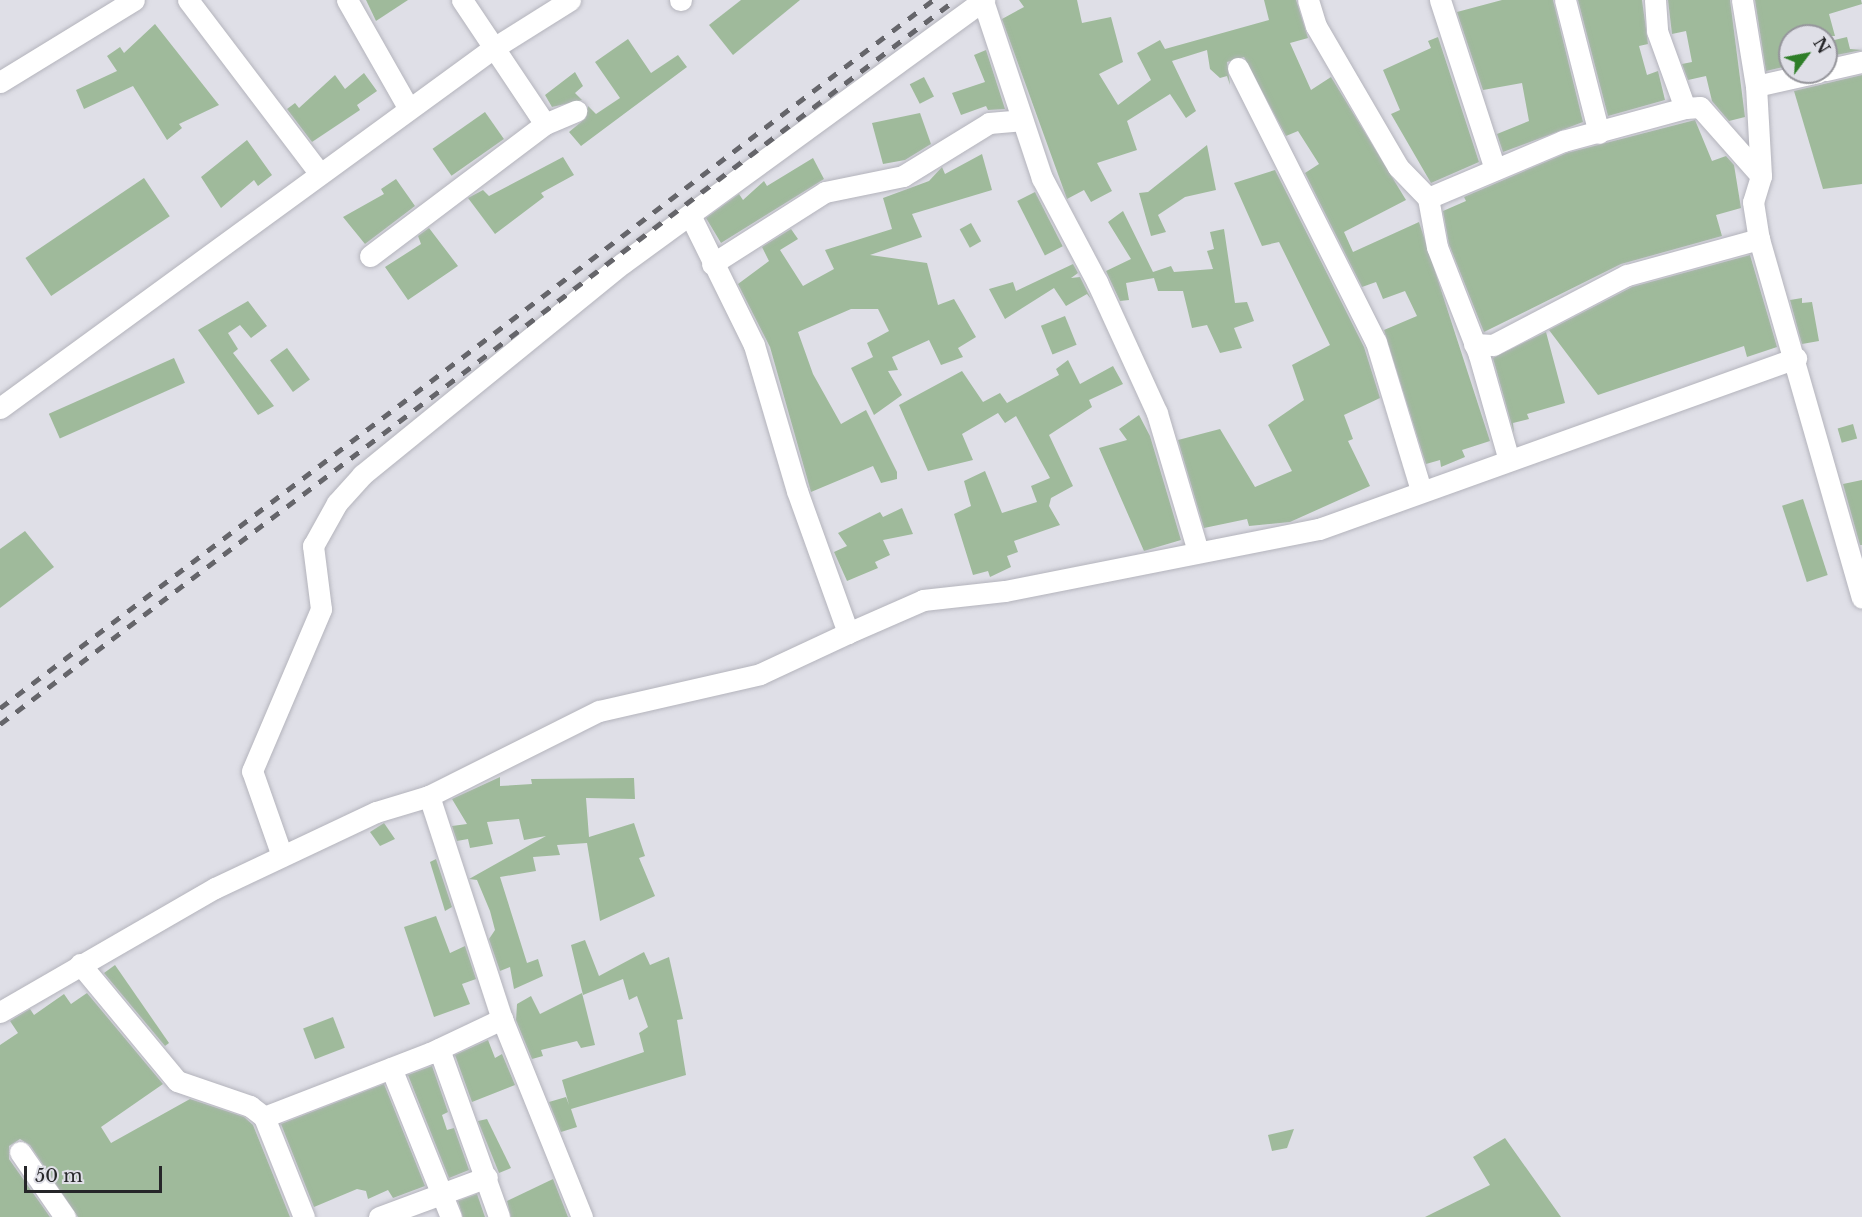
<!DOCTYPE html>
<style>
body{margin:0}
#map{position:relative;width:1862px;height:1217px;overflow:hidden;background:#dfdfe7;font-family:"Libre Baskerville",serif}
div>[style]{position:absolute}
.building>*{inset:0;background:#9fba9b;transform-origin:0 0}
.roads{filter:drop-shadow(0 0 2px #b4b4bc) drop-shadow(0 0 2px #b4b4bc)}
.minor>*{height:21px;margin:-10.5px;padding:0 10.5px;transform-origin:10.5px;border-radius:10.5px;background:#fff}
.rail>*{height:4.5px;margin-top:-2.25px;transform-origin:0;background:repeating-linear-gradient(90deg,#65656a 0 10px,transparent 0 20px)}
span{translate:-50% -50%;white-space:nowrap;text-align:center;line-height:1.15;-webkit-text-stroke:5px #dfdfe7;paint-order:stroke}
.north{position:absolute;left:1778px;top:24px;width:60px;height:60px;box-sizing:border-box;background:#dfdfe7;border:2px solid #95959b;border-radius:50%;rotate:58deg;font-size:16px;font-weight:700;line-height:24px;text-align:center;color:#262629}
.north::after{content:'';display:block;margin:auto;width:21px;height:27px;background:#2e7e28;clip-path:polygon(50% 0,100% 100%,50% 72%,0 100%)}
.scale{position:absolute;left:24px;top:1166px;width:138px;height:27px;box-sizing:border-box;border:3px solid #262629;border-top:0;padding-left:8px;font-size:18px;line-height:21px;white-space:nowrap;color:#262629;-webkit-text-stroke:4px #dfdfe7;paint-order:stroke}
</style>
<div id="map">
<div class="building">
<div style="clip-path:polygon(366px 0,408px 0,376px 21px)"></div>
<div style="clip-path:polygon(741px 0,800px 0,733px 55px,709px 25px)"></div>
<div style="clip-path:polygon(1019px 0,1077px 0,1082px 23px,1111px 17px,1123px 62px,1099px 74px,1118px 105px,1151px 80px,1137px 53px,1160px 40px,1165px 49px,1269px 20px,1264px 0,1296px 0,1308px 38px,1290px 43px,1311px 90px,1331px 77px,1406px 200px,1344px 232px,1353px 252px,1419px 222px,1490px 441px,1462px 450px,1465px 457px,1441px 467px,1440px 460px,1426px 464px,1384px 330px,1417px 316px,1405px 291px,1383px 299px,1376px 282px,1362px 287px,1305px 173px,1319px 164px,1298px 131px,1286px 136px,1244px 57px,1227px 62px,1230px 85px,1227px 76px,1220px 78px,1210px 69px,1207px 50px,1172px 61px,1196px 111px,1186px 118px,1170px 94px,1127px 121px,1137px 150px,1097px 163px,1112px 191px,1091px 202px,1084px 190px,1067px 199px,1002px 19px,1024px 7px)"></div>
<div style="clip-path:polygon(1502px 0,1553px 0,1583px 122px,1503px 152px,1497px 134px,1529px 121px,1522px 83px,1483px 90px,1457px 12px)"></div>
<div style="clip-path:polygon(1578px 0,1642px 0,1648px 44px,1639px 46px,1647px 75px,1658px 71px,1665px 100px,1608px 116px)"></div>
<div style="clip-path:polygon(1668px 0,1730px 0,1745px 117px,1729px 121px,1712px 101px,1706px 76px,1688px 80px,1682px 64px,1692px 62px,1686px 31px,1672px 34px)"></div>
<div style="clip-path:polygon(1755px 0,1861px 0,1862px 4px,1829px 14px,1835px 36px,1785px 36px,1788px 66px,1766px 71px)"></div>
<div style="clip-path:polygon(155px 24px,219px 105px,179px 124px,182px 128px,167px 140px,133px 86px,84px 109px,76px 90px,117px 71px,107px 56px,120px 47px,124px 53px)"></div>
<div style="clip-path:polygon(1438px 37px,1479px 162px,1431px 183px,1391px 114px,1400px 110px,1383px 70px,1431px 48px,1428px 41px)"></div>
<div style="clip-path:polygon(1847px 37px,1850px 49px,1862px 50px,1826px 57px,1826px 42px)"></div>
<div style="clip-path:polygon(628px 39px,651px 73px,678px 55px,687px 67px,581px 146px,569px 132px,586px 118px,588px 106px,596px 114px,620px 98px,595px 62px)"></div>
<div style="clip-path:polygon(986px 50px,1005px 109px,988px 110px,986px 106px,961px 115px,952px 93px,985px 82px,974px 55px)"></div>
<div style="clip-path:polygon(575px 72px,583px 86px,575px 93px,582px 100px,552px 107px,545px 95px)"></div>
<div style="clip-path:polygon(364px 73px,377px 91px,357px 105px,360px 110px,312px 142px,287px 109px,295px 103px,299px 108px,335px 75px,345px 89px)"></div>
<div style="clip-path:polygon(1862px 75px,1862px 184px,1823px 189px,1794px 91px)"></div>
<div style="left:924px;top:77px;width:22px;height:16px;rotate:63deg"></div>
<div style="left:485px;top:112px;width:33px;height:64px;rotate:55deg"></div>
<div style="clip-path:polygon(920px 113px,931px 144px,905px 160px,883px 164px,872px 123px)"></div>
<div style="clip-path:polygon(1695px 120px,1712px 161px,1726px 156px,1734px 165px,1741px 208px,1716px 215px,1722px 236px,1621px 264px,1484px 332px,1449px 244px,1443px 211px,1466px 201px,1464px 197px,1567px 153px)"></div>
<div style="clip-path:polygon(247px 140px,272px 175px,258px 186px,254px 180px,221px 208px,201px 177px)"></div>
<div style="clip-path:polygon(1207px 145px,1216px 190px,1185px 197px,1158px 215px,1166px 232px,1151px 236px,1139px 193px,1148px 192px)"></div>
<div style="clip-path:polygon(982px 154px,992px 190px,912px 214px,922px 237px,870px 255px,927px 263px,938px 305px,954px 299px,976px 337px,958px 348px,963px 357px,941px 365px,929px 340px,892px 357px,898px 370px,888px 371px,902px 395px,874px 415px,851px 368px,873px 357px,867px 343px,889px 331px,878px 309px,851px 309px,798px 332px,813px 374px,841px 424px,866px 410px,897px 472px,897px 479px,881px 483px,873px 466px,811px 492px,770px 347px,738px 284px,769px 261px,762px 247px,791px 229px,798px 239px,780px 250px,803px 286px,834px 269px,825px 250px,892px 229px,883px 198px,929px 181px,942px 167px,945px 174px)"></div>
<div style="clip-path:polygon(563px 157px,574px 175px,541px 193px,544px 197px,495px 234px,468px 198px,483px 190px,489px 196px)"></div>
<div style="clip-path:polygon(813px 158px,824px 179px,721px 243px,706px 218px,739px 194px,743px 200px,764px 181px,767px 186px)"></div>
<div style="clip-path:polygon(1275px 170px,1364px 347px,1380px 398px,1344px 415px,1353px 439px,1348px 441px,1370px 486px,1290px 522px,1249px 526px,1247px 519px,1204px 528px,1178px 440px,1220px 429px,1255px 487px,1292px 471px,1268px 425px,1304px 400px,1292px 365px,1330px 345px,1279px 242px,1262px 246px,1234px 183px)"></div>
<div style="left:144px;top:178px;width:46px;height:143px;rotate:56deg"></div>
<div style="clip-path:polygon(396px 179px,415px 206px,365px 244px,343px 217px,384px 194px,381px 189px)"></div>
<div style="left:1035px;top:192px;width:61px;height:20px;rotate:63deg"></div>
<div style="clip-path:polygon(1123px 211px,1153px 272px,1171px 266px,1174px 272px,1213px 269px,1207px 251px,1214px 249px,1210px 232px,1224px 229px,1235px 303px,1247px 302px,1254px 321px,1234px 328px,1242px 348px,1220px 353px,1207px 325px,1192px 328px,1183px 291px,1158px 291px,1154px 278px,1126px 283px,1129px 300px,1120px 301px,1106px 271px,1131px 259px,1108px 222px)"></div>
<div style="left:971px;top:223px;width:21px;height:13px;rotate:61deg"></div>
<div style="clip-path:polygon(429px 228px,458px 266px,408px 300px,385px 267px,421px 244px,418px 236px)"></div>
<div style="clip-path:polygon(1750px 255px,1777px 347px,1747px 357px,1744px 346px,1598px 395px,1549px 330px,1632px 287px)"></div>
<div style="clip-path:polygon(1073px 264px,1078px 273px,1071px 278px,1080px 277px,1091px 299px,1087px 294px,1066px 306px,1054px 288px,1005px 319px,989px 289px,1013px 282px,1016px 291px)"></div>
<div style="clip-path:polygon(1802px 298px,1802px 303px,1812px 302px,1819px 341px,1802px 344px,1790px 300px)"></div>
<div style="clip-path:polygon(248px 301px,267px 326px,251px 338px,240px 325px,228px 333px,238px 349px,233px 353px,274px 406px,258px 415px,198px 330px)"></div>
<div style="left:1065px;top:316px;width:31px;height:26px;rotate:68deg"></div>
<div style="clip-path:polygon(1546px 332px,1565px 403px,1527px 414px,1529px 419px,1513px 423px,1514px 433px,1493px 358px)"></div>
<div style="left:287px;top:348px;width:39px;height:21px;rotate:54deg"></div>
<div style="left:174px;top:358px;width:27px;height:137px;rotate:66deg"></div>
<div style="clip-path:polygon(1068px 360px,1080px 384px,1113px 366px,1123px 384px,1089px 400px,1092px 407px,1049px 435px,1073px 486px,1051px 498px,1049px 506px,1060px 525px,1014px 541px,1018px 552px,1007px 556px,1011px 567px,990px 577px,988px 571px,973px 575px,954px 514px,971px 506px,964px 481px,985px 471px,1002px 513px,1037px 502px,1031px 486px,1050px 478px,1016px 416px,1005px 423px,998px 413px,962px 434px,973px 460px,928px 471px,899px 405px,962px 371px,983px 402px,1000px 393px,1007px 403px,1059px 375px,1056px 369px)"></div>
<div style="clip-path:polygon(1139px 415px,1150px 436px,1181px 540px,1144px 551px,1099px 448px,1127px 440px,1119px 429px)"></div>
<div style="left:1853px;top:424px;width:15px;height:16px;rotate:74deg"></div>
<div style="clip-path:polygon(1862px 480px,1862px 545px,1860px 545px,1843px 484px)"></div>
<div style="left:1803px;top:499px;width:80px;height:22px;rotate:72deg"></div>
<div style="clip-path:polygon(902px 508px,913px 534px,883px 540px,890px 555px,875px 562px,878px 568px,847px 581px,834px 552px,847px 546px,838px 533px,880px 512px,883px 517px)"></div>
<div style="clip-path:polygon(25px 531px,54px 567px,0 608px,0 549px)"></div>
<div style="clip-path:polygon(500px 777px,500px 786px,532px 784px,531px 779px,634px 778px,635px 799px,586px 798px,589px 837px,634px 823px,645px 856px,639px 858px,655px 896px,600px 921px,587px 843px,557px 845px,560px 855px,533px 857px,536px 871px,500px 877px,527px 963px,538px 959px,543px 976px,514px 989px,510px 967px,500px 971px,489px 939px,495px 930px,490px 911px,477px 880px,469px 879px,546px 836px,524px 840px,519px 819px,487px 822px,493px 844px,470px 848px,468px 839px,457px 841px,452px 826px,467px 824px,452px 799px)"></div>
<div style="clip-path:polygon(384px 823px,395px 839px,380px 846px,370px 832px)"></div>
<div style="clip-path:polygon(436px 859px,452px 907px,445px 911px,430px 862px)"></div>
<div style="clip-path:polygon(436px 916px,450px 953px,465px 946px,476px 979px,462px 984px,470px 1004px,434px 1017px,404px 927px)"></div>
<div style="clip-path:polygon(585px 940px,599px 976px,644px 952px,650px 965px,669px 957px,683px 1019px,677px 1020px,686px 1075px,571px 1109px,577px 1127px,561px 1132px,549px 1102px,566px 1097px,569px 1105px,562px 1080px,644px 1052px,639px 1033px,648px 1027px,637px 996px,629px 1000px,623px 979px,583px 995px,571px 945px)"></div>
<div style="clip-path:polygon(115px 965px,169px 1043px,165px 1046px,104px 973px)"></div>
<div style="clip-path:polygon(87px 993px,163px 1084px,101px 1127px,111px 1143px,190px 1099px,244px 1117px,253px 1125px,290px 1217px,78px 1217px,30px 1145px,20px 1139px,9px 1146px,9px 1159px,50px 1217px,0 1217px,0 1045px,18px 1033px,10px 1021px,30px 1009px,34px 1015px,64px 994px,71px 1004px)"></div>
<div style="clip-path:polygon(582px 993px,595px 1045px,581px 1048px,577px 1041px,541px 1050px,543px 1056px,532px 1059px,516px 1020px,517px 1004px,531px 996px,540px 1014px)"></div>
<div style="left:333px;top:1017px;width:33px;height:32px;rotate:69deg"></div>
<div style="clip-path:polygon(488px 1040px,495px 1058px,502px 1054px,515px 1085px,472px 1102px,455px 1055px)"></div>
<div style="clip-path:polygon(432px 1066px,448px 1112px,442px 1115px,447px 1130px,454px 1128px,469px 1170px,449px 1178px,408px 1075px)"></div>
<div style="clip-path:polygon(384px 1084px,425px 1186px,393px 1198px,388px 1190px,368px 1199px,366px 1191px,357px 1189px,314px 1207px,281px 1124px)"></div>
<div style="clip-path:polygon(487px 1119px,511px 1168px,499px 1173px,478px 1121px)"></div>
<div style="clip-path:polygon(1294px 1129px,1287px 1148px,1272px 1151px,1268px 1135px)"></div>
<div style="clip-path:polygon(1505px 1138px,1561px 1217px,1425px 1217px,1490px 1185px,1473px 1157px)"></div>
<div style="clip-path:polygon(553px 1179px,568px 1217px,511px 1217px,507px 1201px)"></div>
<div style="clip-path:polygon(477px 1194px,485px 1217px,463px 1217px,458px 1201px)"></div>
</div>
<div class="roads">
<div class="minor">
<div style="left:188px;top:0;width:218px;rotate:52.8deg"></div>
<div style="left:347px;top:0;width:125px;rotate:60.4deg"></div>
<div style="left:462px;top:0;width:149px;rotate:56.2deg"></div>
<div style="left:680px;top:0;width:1px"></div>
<div style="left:1308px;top:0;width:27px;rotate:73deg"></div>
<div style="left:1316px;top:26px;width:163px;rotate:59.8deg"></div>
<div style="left:1398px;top:167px;width:43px;rotate:45.9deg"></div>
<div style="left:1428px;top:198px;width:50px;rotate:79.6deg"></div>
<div style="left:1437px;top:247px;width:116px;rotate:68.7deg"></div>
<div style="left:1479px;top:355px;width:109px;rotate:74.1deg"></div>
<div style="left:1440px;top:0;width:178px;rotate:72deg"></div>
<div style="left:1565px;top:0;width:137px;rotate:75.7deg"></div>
<div style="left:1655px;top:0;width:31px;rotate:86deg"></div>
<div style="left:1657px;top:31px;width:82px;rotate:70deg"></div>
<div style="left:1742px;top:0;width:87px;rotate:80.8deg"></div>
<div style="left:1756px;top:86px;width:64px;rotate:-12.7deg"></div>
<div style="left:983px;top:1px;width:187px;rotate:71.6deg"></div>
<div style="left:1042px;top:178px;width:118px;rotate:62.1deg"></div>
<div style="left:1097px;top:282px;width:144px;rotate:65.4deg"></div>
<div style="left:1157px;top:413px;width:144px;rotate:73.5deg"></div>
<div style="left:1238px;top:68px;width:307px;rotate:63.3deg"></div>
<div style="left:1376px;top:342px;width:155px;rotate:73.1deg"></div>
<div style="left:1826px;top:70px;width:37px;rotate:-13deg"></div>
<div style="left:0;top:82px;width:157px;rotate:-31.5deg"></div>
<div style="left:1756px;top:86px;width:90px;rotate:86.8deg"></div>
<div style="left:1761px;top:176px;width:27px;rotate:107deg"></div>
<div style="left:1753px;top:202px;width:37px;rotate:81deg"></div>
<div style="left:1759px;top:239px;width:373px;rotate:74deg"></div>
<div style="left:1428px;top:198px;width:147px;rotate:-22.9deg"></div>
<div style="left:1563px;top:141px;width:126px;rotate:-15.1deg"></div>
<div style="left:1685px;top:108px;width:15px;rotate:-4deg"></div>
<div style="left:1700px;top:107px;width:92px;rotate:48.5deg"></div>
<div style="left:690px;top:215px;width:145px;rotate:63.8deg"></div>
<div style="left:754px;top:345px;width:152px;rotate:73.6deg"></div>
<div style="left:797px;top:491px;width:151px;rotate:70.2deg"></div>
<div style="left:848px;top:633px;width:82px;rotate:-23.7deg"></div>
<div style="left:923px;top:600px;width:82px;rotate:-6.3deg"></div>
<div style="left:1005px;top:591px;width:320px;rotate:-11.2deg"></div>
<div style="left:1319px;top:529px;width:507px;rotate:-19.72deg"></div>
<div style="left:370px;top:256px;width:219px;rotate:-37deg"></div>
<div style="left:545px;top:124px;width:34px;rotate:-23deg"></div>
<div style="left:712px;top:264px;width:134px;rotate:-32.5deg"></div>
<div style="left:825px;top:192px;width:80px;rotate:-11.6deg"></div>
<div style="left:903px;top:176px;width:101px;rotate:-31.6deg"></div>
<div style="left:989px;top:123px;width:32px;rotate:-5deg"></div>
<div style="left:1474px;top:344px;width:19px;rotate:3deg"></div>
<div style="left:1493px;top:345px;width:151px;rotate:-27.6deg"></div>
<div style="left:1627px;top:275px;width:137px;rotate:-15.3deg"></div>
<div style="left:0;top:408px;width:609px;rotate:-36.12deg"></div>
<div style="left:492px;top:49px;width:92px;rotate:-32.1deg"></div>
<div style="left:429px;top:796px;width:235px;rotate:71.9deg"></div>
<div style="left:502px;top:1019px;width:214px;rotate:68deg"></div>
<div style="left:282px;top:856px;width:90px;rotate:-109.4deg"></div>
<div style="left:252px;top:771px;width:176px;rotate:-66.9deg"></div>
<div style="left:321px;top:609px;width:64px;rotate:-97.2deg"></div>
<div style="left:313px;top:546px;width:49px;rotate:-60.8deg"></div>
<div style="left:337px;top:503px;width:38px;rotate:-48deg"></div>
<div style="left:362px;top:475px;width:336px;rotate:-39.1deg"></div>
<div style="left:623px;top:263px;width:447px;rotate:-36.1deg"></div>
<div style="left:80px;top:964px;width:152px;rotate:50.3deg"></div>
<div style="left:177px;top:1081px;width:77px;rotate:18.9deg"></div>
<div style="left:250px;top:1106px;width:18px;rotate:38deg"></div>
<div style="left:264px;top:1117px;width:108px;rotate:68.2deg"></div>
<div style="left:0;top:1012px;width:248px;rotate:-30deg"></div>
<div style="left:215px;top:888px;width:178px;rotate:-25.3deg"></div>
<div style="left:376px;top:812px;width:55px;rotate:-16.8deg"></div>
<div style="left:429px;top:796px;width:190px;rotate:-26.6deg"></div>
<div style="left:599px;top:711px;width:165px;rotate:-12.9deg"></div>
<div style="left:760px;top:674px;width:97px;rotate:-25deg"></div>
<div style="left:439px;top:1049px;width:178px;rotate:70.3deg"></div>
<div style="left:391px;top:1068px;width:161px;rotate:68.1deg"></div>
<div style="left:264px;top:1117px;width:178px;rotate:-21.1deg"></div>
<div style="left:430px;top:1053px;width:80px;rotate:-25.3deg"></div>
<div style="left:20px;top:1152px;width:79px;rotate:55.3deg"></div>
<div style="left:379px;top:1217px;width:115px;rotate:-20.3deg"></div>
</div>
</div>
<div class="rail">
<div style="left:0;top:708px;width:1171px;rotate:-37.19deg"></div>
<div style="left:0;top:724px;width:1198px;rotate:-37.17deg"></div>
</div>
<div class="north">N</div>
<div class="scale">50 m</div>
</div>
